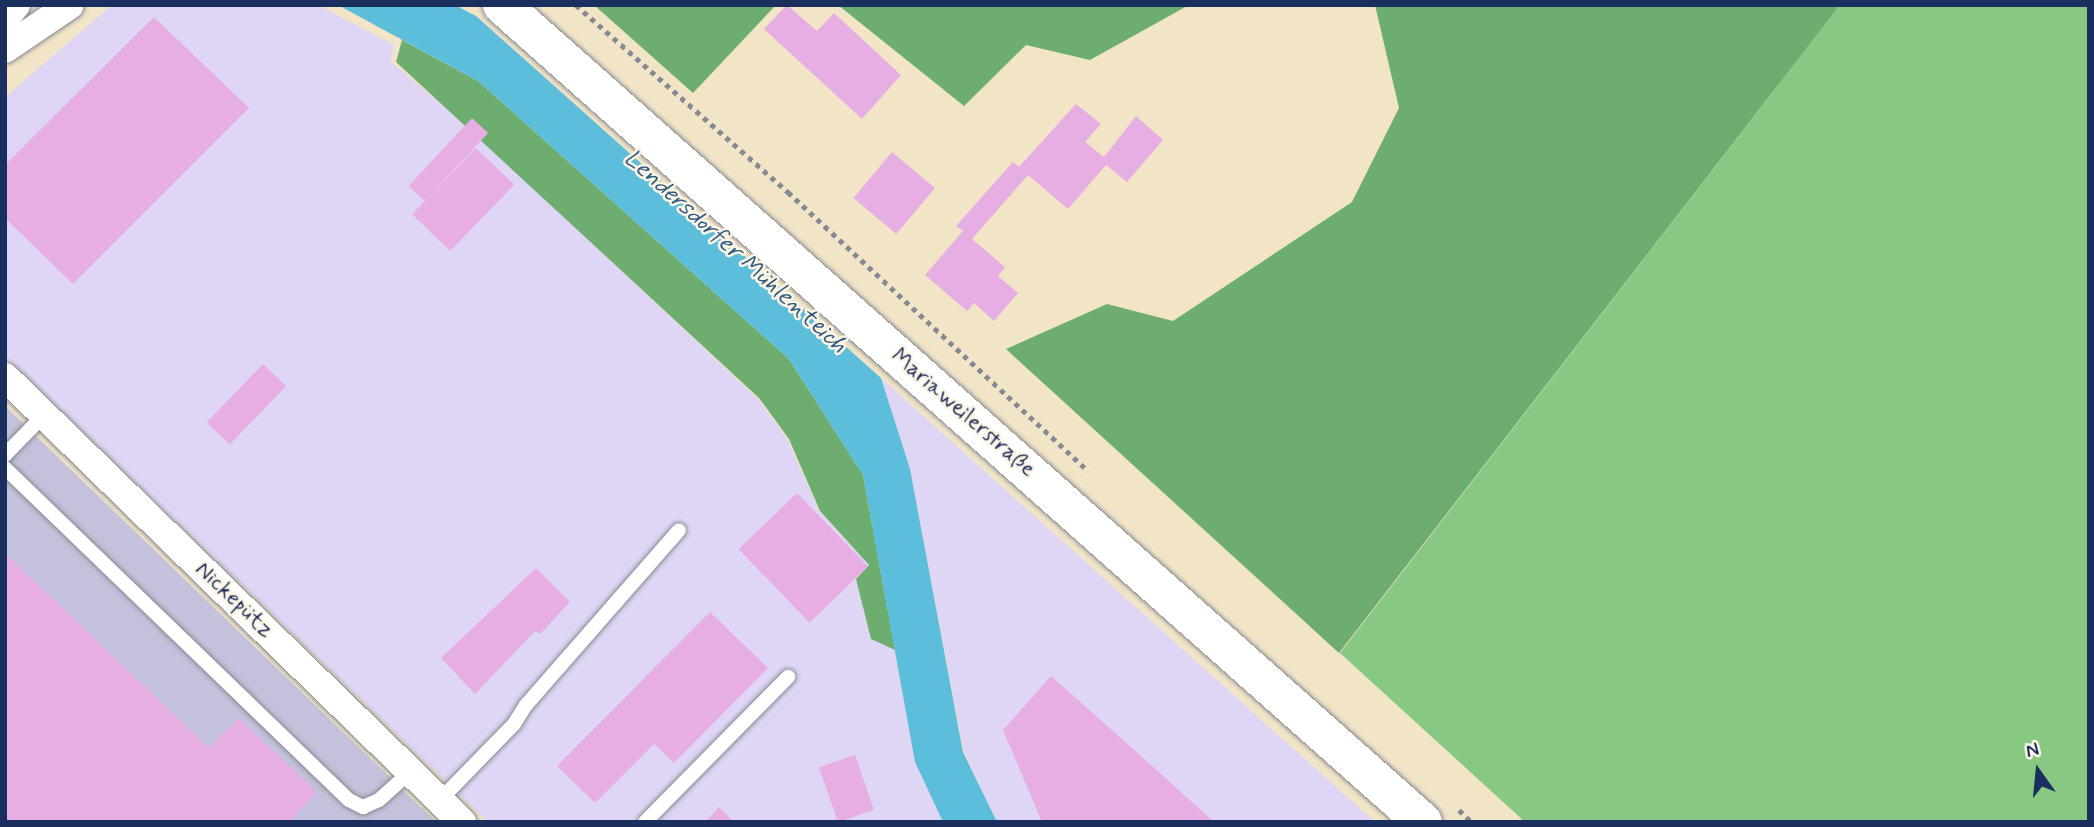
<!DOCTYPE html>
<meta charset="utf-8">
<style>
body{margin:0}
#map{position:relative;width:2094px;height:827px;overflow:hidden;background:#f2e4c7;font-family:Mynerve,sans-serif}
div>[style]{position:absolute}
.built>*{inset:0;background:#dfd5f5}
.industrial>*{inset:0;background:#c3c1db}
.green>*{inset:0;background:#87c982}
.forest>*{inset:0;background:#6dad70}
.water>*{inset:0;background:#5cbeda}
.building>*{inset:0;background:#e6aee2;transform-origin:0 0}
.path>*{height:4.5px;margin-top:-2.25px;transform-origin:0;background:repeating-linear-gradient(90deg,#868a92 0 5px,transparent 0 10px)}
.roads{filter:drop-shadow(0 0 2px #868a92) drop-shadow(0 0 2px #868a92)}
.lane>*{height:14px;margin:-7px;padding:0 7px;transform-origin:7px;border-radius:7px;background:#fff}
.street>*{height:28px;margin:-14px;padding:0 14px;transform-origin:14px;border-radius:14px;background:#fff}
.secondary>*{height:38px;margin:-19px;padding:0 19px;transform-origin:19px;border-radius:19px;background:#fff}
span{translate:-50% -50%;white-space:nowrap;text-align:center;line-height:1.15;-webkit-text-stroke:5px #fcf5e5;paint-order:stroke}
.street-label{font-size:23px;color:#1b2f5e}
.water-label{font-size:24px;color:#2e5a83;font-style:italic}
.frame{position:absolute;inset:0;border:7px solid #1b2f5e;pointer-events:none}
.north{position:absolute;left:2003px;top:736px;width:70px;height:70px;-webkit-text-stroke:5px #fcf5e5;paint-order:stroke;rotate:345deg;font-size:19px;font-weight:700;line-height:28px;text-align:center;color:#1b2f5e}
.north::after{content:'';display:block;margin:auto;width:24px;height:32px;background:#1b2f5e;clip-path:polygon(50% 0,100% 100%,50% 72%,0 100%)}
</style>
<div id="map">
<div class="built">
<div style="clip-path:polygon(112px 5px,318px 5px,394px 45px,391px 62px,463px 122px,758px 399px,788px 440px,819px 511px,869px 565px,856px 579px,871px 639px,895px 650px,915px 762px,943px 822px,488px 822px,5px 356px,5px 97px)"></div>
<div style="clip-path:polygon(881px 378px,1375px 822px,997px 822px,964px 752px,910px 469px)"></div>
</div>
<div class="industrial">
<div style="clip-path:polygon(5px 406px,436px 822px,5px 822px)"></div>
</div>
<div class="green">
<div style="clip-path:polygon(1840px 5px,2089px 5px,2089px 822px,1525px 822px,1340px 653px)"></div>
</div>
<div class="forest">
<div style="clip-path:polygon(594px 5px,776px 5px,693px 93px)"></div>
<div style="clip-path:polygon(838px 5px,1189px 5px,1090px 60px,1026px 45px,964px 106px)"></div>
<div style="clip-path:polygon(1375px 5px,1840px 5px,1339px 653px,1006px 349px,1107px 304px,1173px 321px,1352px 202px,1399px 108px)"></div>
<div style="clip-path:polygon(402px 40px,478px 81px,789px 359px,863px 475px,895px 650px,871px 639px,856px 579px,869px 565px,820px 511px,789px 439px,759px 398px,396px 62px)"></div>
</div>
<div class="water">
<div style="clip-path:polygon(338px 5px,455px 5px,476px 16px,881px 378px,910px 469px,963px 752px,997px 822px,943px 822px,915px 762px,863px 475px,789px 359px,478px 81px)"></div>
</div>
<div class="building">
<div style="clip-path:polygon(787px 5px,817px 31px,834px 13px,901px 75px,862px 119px,764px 29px)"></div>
<div style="clip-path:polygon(154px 17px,249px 108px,73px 284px,5px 218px,5px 165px)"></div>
<div style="clip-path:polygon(1076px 104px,1101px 124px,1085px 142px,1104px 157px,1136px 116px,1163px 140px,1127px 182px,1106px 165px,1068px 209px,1028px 175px,972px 239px,1005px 267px,998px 276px,1018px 293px,994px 321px,974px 303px,967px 311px,925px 275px,963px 231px,956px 226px,1013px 162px,1019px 167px)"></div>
<div style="left:472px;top:118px;width:22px;height:93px;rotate:43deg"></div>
<div style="left:476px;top:148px;width:53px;height:92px;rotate:44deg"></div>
<div style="left:892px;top:152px;width:56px;height:60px;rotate:40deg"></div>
<div style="left:263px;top:364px;width:32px;height:81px;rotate:44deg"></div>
<div style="left:797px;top:493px;width:102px;height:81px;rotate:46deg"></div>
<div style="clip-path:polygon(5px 553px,209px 748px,239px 719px,317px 792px,289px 822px,5px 822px)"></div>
<div style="clip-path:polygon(536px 568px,570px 602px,540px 634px,535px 631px,475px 694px,441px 658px)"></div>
<div style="clip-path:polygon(710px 612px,768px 668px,674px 763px,654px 744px,595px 803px,557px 766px)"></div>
<div style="clip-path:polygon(1051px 676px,1141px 756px,1214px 822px,1042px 822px,1003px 730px)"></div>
<div style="left:855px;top:755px;width:58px;height:38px;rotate:71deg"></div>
<div style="clip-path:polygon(719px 807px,734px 822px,705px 822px)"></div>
</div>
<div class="path">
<div style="left:576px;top:5px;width:283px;rotate:41.4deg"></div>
<div style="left:788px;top:192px;width:410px;rotate:42.9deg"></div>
<div style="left:1459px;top:810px;width:18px;rotate:43deg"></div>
</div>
<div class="roads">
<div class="lane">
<div style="left:5px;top:455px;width:56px;rotate:-45.7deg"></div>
<div style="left:5px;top:468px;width:478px;rotate:44deg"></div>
<div style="left:349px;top:800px;width:16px;rotate:27deg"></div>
<div style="left:363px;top:807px;width:17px;rotate:-24deg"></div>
<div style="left:379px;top:800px;width:42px;rotate:-42.1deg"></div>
<div style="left:440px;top:800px;width:106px;rotate:-45.8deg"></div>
<div style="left:514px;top:724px;width:22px;rotate:-58deg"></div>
<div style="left:526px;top:705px;width:232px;rotate:-48.8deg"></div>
<div style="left:645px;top:822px;width:204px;rotate:-45.4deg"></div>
</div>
<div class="street">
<div style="left:5px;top:19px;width:18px;rotate:-52deg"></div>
<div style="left:5px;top:49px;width:78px;rotate:-34.1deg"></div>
<div style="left:5px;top:377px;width:638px;rotate:44.24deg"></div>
</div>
<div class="secondary">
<div style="left:502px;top:5px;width:1231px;rotate:41.58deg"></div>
</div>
</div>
<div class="street-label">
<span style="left:963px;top:413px;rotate:41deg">Mariaweilerstraße</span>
<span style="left:234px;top:600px;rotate:44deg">Nickepütz</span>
</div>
<div class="water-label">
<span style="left:735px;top:252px;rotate:42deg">Lendersdorfer Mühlenteich</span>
</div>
<div class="frame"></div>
<div class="north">N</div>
</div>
